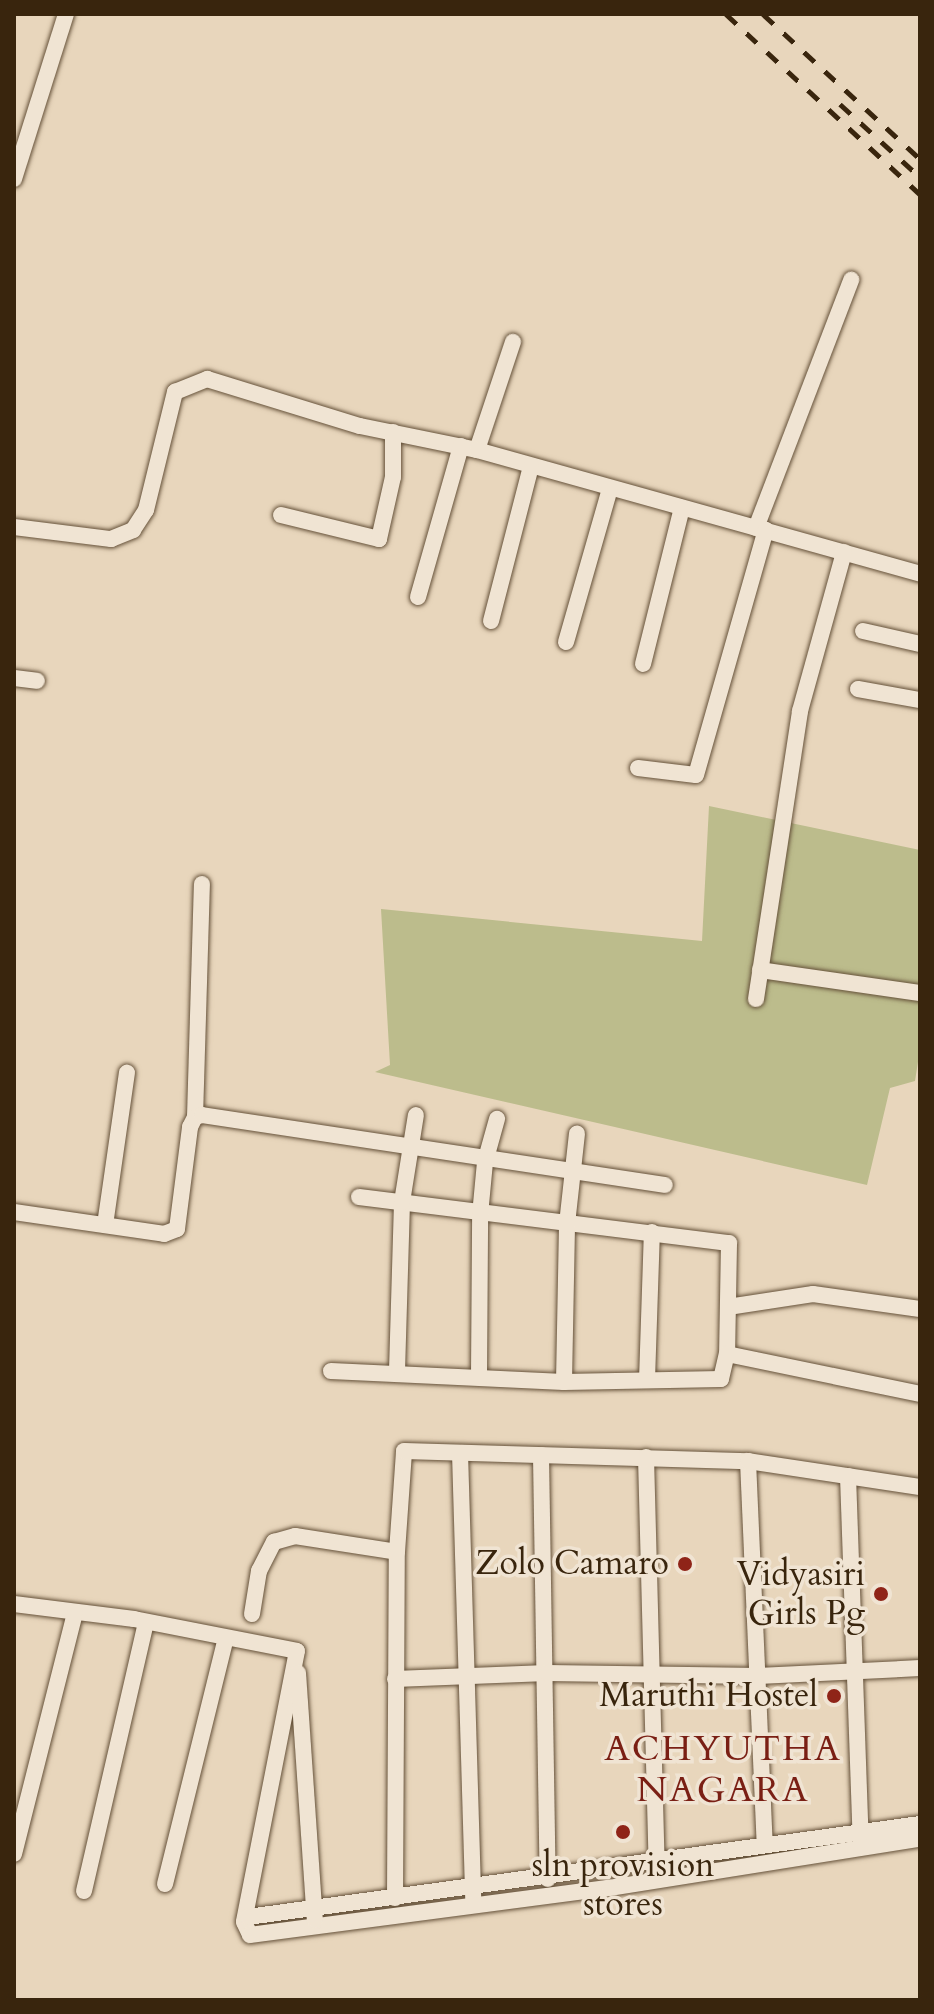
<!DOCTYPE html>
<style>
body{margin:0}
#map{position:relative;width:934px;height:2014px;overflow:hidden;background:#e8d6bc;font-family:Cardo,serif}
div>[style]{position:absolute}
.green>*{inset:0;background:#bcbc8c}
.roads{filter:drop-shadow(0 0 2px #655139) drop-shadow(0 0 2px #655139)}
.minor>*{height:16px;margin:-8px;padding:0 8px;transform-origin:8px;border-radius:8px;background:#f0e4d3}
.rail>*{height:5px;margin-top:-2.5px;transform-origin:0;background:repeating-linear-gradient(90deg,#39250d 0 14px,transparent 0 28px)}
.dots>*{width:22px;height:22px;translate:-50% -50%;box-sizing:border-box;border:4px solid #f0e4d3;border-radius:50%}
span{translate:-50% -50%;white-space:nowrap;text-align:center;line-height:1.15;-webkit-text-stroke:7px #f0e4d3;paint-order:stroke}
.poi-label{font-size:34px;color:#39250d}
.right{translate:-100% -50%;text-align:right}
.neighbourhood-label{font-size:36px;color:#7a1f14;letter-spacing:2px}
.frame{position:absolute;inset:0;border:16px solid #39250d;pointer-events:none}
</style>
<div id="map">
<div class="green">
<div style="clip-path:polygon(709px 806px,920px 850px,920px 1049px,915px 1081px,890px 1088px,867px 1185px,375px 1072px,390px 1065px,381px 909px,702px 941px)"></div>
</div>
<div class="roads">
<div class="minor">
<div style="left:14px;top:179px;width:173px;rotate:-72.5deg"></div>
<div style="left:477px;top:450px;width:114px;rotate:-71.6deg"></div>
<div style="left:281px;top:515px;width:101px;rotate:13.8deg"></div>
<div style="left:379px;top:539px;width:64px;rotate:-77.3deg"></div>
<div style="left:393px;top:477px;width:45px;rotate:-90deg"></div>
<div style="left:14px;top:527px;width:98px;rotate:7.1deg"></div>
<div style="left:111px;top:539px;width:24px;rotate:-22deg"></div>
<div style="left:133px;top:530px;width:24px;rotate:-57deg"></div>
<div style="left:146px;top:510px;width:122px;rotate:-76.2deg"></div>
<div style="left:175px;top:392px;width:35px;rotate:-22deg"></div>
<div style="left:207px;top:379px;width:160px;rotate:17.1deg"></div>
<div style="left:360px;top:426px;width:119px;rotate:11.6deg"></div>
<div style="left:477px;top:450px;width:460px;rotate:15.6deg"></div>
<div style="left:756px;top:528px;width:266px;rotate:-69deg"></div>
<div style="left:418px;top:597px;width:157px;rotate:-74.1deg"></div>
<div style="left:491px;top:621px;width:160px;rotate:-75.5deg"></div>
<div style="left:863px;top:631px;width:58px;rotate:12.8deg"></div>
<div style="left:566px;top:642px;width:159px;rotate:-74deg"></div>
<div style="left:643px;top:664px;width:161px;rotate:-76deg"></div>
<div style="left:14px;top:678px;width:23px;rotate:7deg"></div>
<div style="left:858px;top:689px;width:63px;rotate:10.1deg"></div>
<div style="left:638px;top:768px;width:58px;rotate:6.9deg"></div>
<div style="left:696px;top:775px;width:255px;rotate:-74.1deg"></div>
<div style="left:760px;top:970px;width:162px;rotate:8.2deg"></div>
<div style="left:756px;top:999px;width:291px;rotate:-81.3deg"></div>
<div style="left:800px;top:711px;width:165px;rotate:-74.5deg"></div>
<div style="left:195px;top:1117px;width:233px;rotate:-88.3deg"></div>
<div style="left:359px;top:1197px;width:373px;rotate:7.1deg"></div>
<div style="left:729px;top:1243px;width:111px;rotate:91deg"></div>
<div style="left:14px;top:1212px;width:152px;rotate:8.3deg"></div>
<div style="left:164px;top:1234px;width:14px;rotate:-21deg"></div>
<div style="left:177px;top:1229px;width:103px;rotate:-82.7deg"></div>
<div style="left:190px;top:1127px;width:11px;rotate:-63deg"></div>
<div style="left:195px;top:1117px;width:7px;rotate:-16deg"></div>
<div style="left:202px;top:1115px;width:468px;rotate:8.6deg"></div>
<div style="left:105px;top:1225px;width:154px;rotate:-81.8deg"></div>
<div style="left:728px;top:1307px;width:86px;rotate:-8.7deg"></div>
<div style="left:813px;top:1294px;width:108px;rotate:8deg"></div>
<div style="left:331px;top:1371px;width:233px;rotate:2.7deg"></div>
<div style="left:564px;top:1382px;width:157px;rotate:-1.1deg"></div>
<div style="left:721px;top:1379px;width:26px;rotate:-77deg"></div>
<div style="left:727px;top:1354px;width:197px;rotate:11.7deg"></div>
<div style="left:397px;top:1371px;width:169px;rotate:-88.3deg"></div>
<div style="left:402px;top:1202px;width:88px;rotate:-80.9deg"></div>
<div style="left:479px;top:1376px;width:161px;rotate:-89.6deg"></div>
<div style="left:480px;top:1215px;width:53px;rotate:-84.6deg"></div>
<div style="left:485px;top:1162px;width:45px;rotate:-74.4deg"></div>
<div style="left:647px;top:1380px;width:148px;rotate:-88.1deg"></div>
<div style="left:564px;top:1382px;width:158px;rotate:-88.9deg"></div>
<div style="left:567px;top:1224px;width:91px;rotate:-83.7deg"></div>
<div style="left:460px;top:1453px;width:447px;rotate:88.3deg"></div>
<div style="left:541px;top:1455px;width:424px;rotate:89.1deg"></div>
<div style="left:646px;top:1457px;width:414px;rotate:88.5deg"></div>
<div style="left:748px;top:1461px;width:384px;rotate:87.5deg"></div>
<div style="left:848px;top:1476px;width:367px;rotate:88deg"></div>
<div style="left:14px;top:1604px;width:121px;rotate:7.1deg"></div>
<div style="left:134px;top:1619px;width:166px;rotate:11.1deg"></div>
<div style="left:252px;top:1614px;width:44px;rotate:-80.8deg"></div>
<div style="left:259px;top:1571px;width:33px;rotate:-63deg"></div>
<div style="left:274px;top:1542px;width:22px;rotate:-16deg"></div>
<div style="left:295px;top:1536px;width:103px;rotate:8.9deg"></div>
<div style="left:297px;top:1651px;width:276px;rotate:101.1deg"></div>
<div style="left:244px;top:1922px;width:14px;rotate:65deg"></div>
<div style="left:250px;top:1935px;width:362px;rotate:-7.5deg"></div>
<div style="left:609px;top:1888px;width:315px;rotate:-9deg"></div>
<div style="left:298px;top:1673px;width:248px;rotate:86.1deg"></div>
<div style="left:395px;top:1679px;width:152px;rotate:-2.3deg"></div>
<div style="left:547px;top:1673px;width:211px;rotate:0.8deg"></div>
<div style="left:758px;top:1676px;width:162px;rotate:-2.8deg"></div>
<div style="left:14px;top:1854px;width:249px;rotate:-75.8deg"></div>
<div style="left:165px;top:1884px;width:253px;rotate:-76.1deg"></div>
<div style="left:84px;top:1891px;width:276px;rotate:-77deg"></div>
<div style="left:395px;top:1898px;width:346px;rotate:-89.7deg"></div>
<div style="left:397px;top:1552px;width:101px;rotate:-86deg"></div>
<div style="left:404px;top:1451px;width:344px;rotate:1.7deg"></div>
<div style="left:748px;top:1461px;width:174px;rotate:8.6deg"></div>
<div style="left:248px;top:1917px;width:678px;rotate:-7.88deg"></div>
</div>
</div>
<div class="rail">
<div style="left:726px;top:14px;width:265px;rotate:42.9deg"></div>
<div style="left:763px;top:14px;width:214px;rotate:42.7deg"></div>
<div style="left:840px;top:104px;width:108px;rotate:42.4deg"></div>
</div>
<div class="dots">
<div style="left:685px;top:1564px;background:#8f2418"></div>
<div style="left:881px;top:1594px;background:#8f2418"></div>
<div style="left:834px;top:1696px;background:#8f2418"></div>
<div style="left:623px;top:1832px;background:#8f2418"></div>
</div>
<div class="poi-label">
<span class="right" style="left:669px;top:1564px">Zolo Camaro</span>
<span class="right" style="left:865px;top:1594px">Vidyasiri<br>Girls Pg</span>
<span class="right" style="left:818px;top:1696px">Maruthi Hostel</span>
<span style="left:623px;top:1885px">sln provision<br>stores</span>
</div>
<div class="neighbourhood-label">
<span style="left:723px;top:1769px">ACHYUTHA<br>NAGARA</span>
</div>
<div class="frame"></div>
</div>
